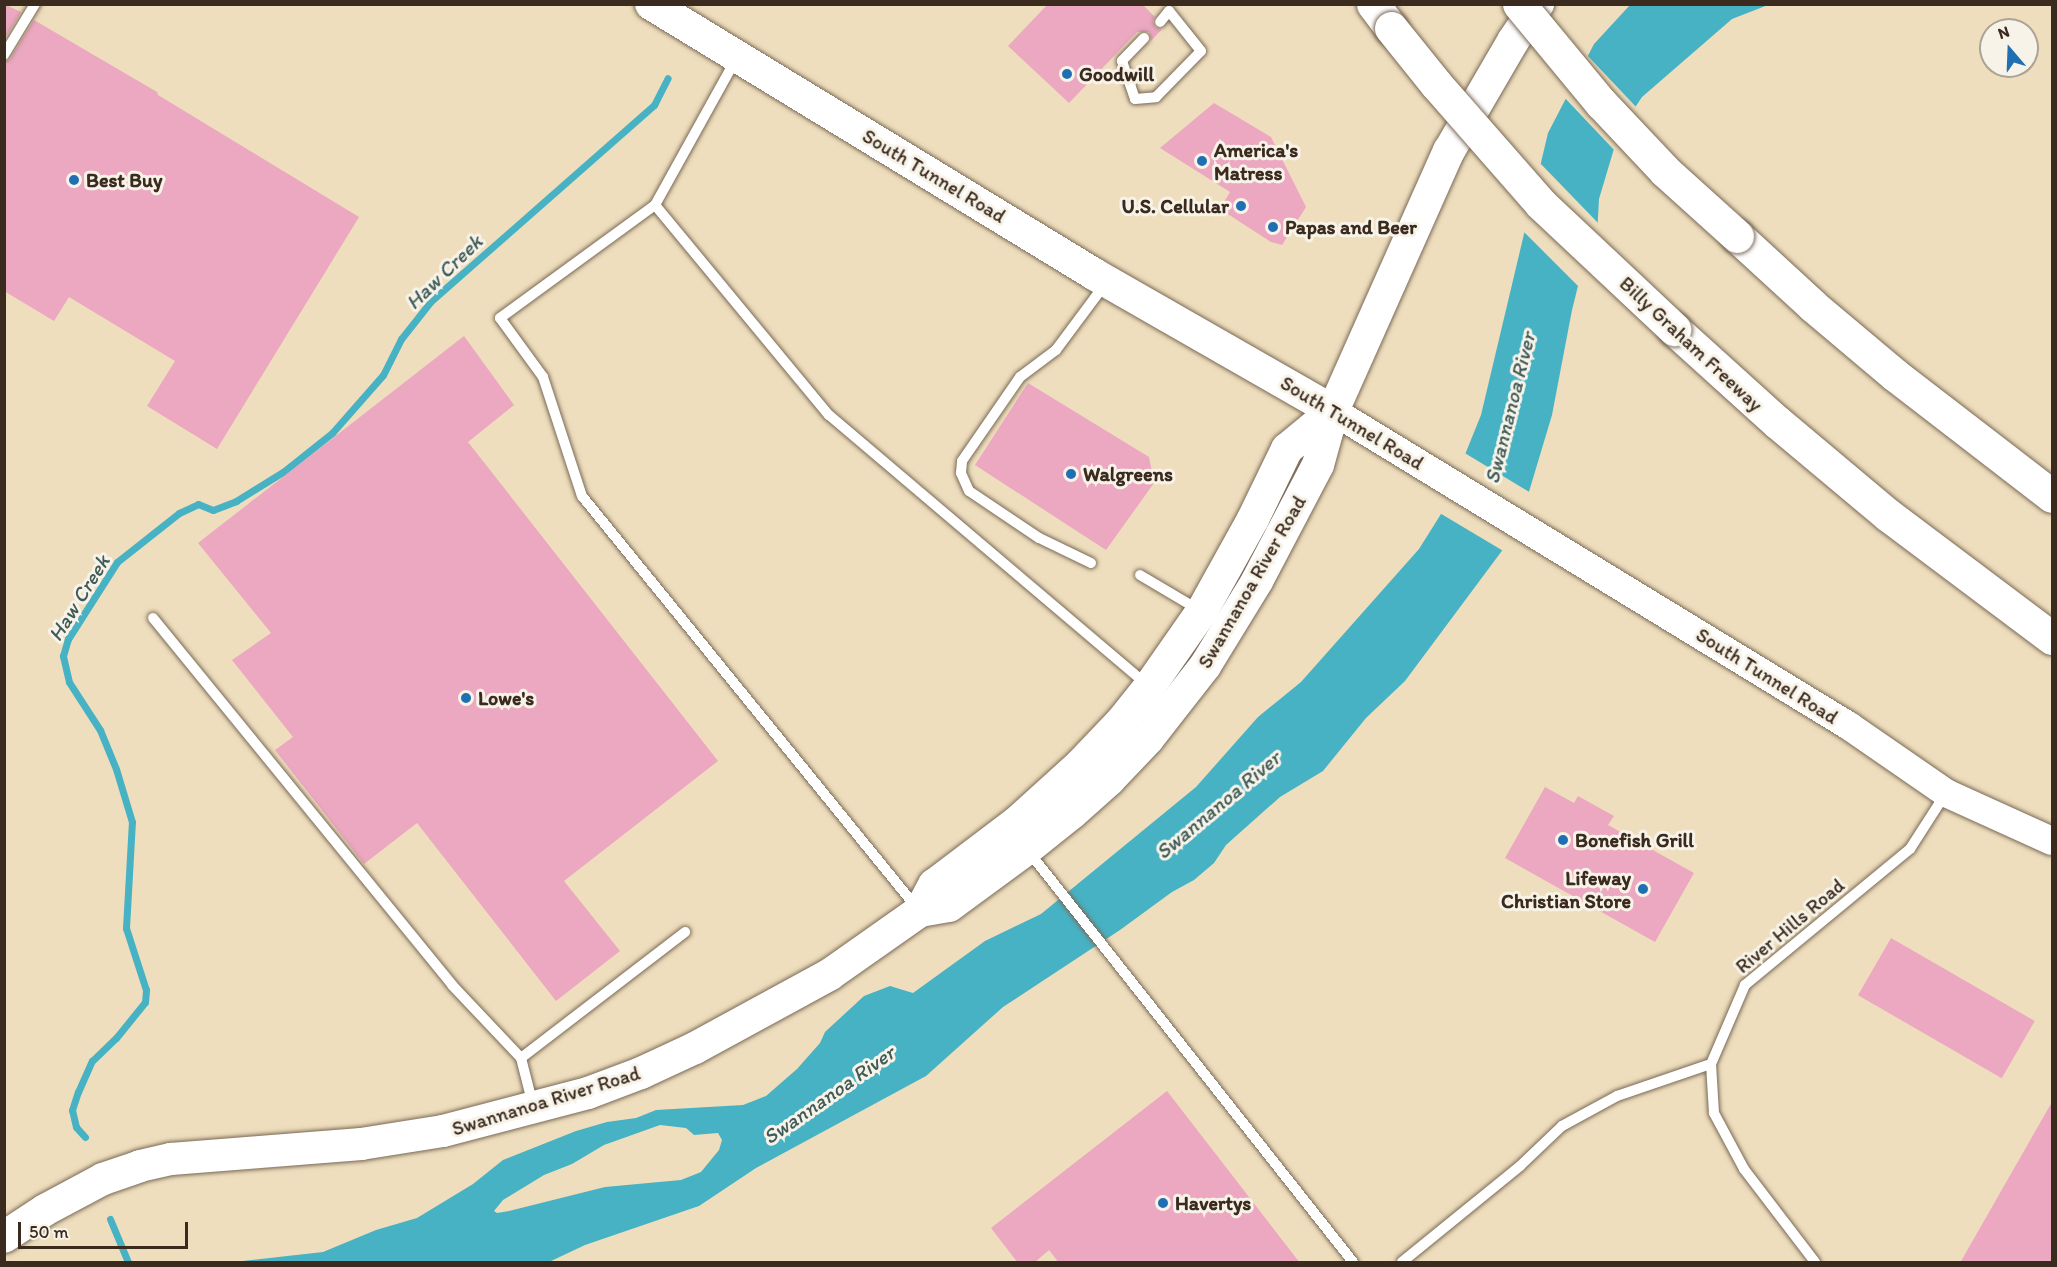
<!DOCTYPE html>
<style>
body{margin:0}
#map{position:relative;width:2057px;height:1267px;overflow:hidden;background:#eedebd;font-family:Itim,sans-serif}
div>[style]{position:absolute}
.water>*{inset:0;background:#47b2c4}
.pier>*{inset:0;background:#eedebd}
.stream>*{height:7px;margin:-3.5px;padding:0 3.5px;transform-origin:3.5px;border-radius:3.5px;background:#47b2c4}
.building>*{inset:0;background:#eca7c1;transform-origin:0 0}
.roads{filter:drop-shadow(0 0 2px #7a6956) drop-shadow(0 0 2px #7a6956)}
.service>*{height:10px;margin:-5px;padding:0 5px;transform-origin:5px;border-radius:5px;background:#fff}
.tertiary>*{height:28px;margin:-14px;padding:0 14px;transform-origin:14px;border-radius:14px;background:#fff}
.secondary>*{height:32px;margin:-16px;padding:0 16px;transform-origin:16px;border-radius:16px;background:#fff}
.motorway>*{height:33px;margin:-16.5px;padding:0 16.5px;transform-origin:16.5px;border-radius:16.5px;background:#fff}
.bridges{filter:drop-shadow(0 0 2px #7a6956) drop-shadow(0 0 2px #7a6956)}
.motorway-bridge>*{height:33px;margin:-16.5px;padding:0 16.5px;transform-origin:16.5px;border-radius:16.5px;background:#fff}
.dots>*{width:16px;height:16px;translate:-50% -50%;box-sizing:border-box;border:3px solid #f7f3e8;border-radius:50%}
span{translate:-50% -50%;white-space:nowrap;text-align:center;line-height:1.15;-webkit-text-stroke:6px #f7f3e8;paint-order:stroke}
.poi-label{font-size:20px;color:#3b2a1e;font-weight:700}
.left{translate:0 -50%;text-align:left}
.right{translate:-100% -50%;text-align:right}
.street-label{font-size:20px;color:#3b2a1e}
.water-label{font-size:21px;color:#3f5a58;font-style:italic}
.frame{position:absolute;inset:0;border:6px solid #3b2a1e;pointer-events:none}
.north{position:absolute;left:1979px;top:18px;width:60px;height:60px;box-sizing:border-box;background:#f7f3e8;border:2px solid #aca397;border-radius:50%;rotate:341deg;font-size:16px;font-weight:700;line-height:24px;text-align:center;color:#3b2a1e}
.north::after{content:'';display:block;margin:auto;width:21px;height:27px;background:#1f6fb2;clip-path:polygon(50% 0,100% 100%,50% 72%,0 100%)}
.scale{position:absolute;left:18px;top:1222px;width:170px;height:27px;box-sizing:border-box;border:3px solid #3b2a1e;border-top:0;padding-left:8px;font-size:18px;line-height:21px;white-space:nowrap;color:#3b2a1e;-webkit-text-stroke:4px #f7f3e8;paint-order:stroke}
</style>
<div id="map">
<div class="water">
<div style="clip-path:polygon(evenodd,1630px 5px,1768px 5px,1732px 19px,1642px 97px,1628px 118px,1616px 142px,1599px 199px,1597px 236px,1579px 282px,1572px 310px,1552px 415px,1528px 495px,1507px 544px,1405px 681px,1366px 718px,1323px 771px,1280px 797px,1226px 845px,1214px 863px,1194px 880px,1172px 892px,1120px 930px,1003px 1007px,926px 1076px,756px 1168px,699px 1206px,585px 1245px,549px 1262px,234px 1262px,323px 1252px,376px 1230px,417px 1218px,473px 1184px,503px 1160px,576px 1131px,607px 1122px,636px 1118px,656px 1110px,743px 1105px,766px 1096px,797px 1069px,820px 1043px,825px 1032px,864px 996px,890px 986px,913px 993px,985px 941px,1041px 914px,1196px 787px,1258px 717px,1301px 682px,1419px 549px,1441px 514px,1481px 415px,1548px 133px,1594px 44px,1630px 5px,660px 1125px,686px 1128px,694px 1135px,718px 1133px,722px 1140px,719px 1150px,701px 1172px,681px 1180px,605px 1187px,509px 1211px,497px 1213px,494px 1211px,503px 1200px,544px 1175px,572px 1164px,604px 1145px,660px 1125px)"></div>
</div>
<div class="pier">
<div style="clip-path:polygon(1586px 54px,1638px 109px,1616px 152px,1563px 96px)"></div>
<div style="clip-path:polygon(1538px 161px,1601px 226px,1600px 237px,1580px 288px,1520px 228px)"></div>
<div style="clip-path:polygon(1463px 452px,1531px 493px,1505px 552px,1438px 512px)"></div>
</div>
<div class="stream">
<div style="left:85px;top:1137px;width:13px;rotate:-132deg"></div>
<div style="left:76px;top:1127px;width:17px;rotate:-103deg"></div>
<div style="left:72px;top:1110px;width:19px;rotate:-72deg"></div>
<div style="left:78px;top:1092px;width:34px;rotate:-66deg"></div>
<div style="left:92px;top:1061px;width:33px;rotate:-44deg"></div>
<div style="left:116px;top:1038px;width:46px;rotate:-51.1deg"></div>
<div style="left:145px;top:1002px;width:12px;rotate:-85deg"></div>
<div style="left:146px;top:990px;width:65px;rotate:-107.9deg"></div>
<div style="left:126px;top:928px;width:106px;rotate:-86.8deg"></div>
<div style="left:132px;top:822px;width:55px;rotate:-106.8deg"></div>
<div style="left:116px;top:769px;width:42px;rotate:-112.3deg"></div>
<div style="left:100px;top:730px;width:57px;rotate:-122.9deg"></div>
<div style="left:69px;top:682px;width:27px;rotate:-103deg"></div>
<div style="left:63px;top:656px;width:18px;rotate:-74deg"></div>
<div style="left:68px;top:639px;width:91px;rotate:-57.5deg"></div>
<div style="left:117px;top:562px;width:79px;rotate:-38.3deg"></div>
<div style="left:179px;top:513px;width:21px;rotate:-25deg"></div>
<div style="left:198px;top:504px;width:16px;rotate:22deg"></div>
<div style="left:213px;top:510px;width:25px;rotate:-21deg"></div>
<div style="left:236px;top:501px;width:55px;rotate:-31.7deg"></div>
<div style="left:283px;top:472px;width:63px;rotate:-38.5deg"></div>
<div style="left:332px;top:433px;width:77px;rotate:-48.7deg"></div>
<div style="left:383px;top:375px;width:40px;rotate:-63.4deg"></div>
<div style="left:401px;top:339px;width:48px;rotate:-51.7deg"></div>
<div style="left:431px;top:301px;width:297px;rotate:-41.3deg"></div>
<div style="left:654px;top:105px;width:30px;rotate:-63deg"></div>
<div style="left:110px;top:1219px;width:47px;rotate:67.3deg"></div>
</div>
<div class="building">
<div style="clip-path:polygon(4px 4px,21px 12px,4px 40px)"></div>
<div style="clip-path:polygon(1048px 4px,1142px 4px,1155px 17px,1153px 21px,1155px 27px,1162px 29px,1151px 41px,1149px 32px,1137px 32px,1069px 103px,1008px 46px)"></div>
<div style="clip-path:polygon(34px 20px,157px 92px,158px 95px,359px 217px,217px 449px,147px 406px,175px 361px,69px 297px,54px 321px,4px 291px,4px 62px,10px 59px)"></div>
<div style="clip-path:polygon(1214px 103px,1271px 137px,1306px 207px,1282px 245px,1271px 242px,1220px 209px,1230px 192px,1160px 148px)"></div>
<div style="clip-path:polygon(464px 336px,514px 405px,468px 442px,718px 761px,564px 881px,620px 951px,556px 1001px,417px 823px,364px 864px,275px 750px,293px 737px,232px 660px,271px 633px,198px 543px)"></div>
<div style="clip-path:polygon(1028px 383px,1149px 457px,1154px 483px,1106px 550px,975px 465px)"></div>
<div style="clip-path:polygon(1545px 787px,1574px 803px,1578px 796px,1614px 816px,1608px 825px,1694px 873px,1655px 942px,1505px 858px)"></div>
<div style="left:1891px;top:938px;width:166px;height:66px;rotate:30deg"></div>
<div style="clip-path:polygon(1167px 1091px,1300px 1263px,1059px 1263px,1049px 1250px,1034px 1263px,1018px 1263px,991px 1228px)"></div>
<div style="clip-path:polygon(2052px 1102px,2052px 1263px,1960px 1263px)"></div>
</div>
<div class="roads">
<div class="service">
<div style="left:1144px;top:38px;width:32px;rotate:134deg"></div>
<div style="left:1122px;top:61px;width:40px;rotate:71.1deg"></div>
<div style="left:1135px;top:99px;width:21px;rotate:-5deg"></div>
<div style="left:1156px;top:97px;width:64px;rotate:-45.6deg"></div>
<div style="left:1201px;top:51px;width:51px;rotate:-128.7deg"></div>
<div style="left:1169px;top:11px;width:14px;rotate:129deg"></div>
<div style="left:4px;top:55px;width:60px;rotate:-58.7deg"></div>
<div style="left:736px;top:59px;width:167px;rotate:119deg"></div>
<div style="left:655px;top:205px;width:192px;rotate:143.9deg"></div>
<div style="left:500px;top:318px;width:73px;rotate:53.9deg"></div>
<div style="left:543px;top:377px;width:125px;rotate:71.9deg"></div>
<div style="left:582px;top:496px;width:531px;rotate:50.89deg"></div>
<div style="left:655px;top:205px;width:273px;rotate:50.4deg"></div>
<div style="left:829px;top:415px;width:417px;rotate:40.3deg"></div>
<div style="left:1091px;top:563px;width:58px;rotate:-154.3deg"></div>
<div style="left:1039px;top:538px;width:84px;rotate:-146.1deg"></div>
<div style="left:969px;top:491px;width:20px;rotate:-114deg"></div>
<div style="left:961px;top:473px;width:12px;rotate:-85deg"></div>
<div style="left:962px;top:461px;width:102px;rotate:-55.4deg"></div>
<div style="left:1020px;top:377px;width:45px;rotate:-36.9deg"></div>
<div style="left:1056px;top:350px;width:82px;rotate:-53.4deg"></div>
<div style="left:1140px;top:575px;width:69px;rotate:30.7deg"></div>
<div style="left:153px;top:618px;width:473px;rotate:50.8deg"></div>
<div style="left:452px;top:985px;width:100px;rotate:46.6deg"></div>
<div style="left:521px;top:1058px;width:49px;rotate:75.7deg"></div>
<div style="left:1029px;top:852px;width:523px;rotate:51.68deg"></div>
<div style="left:521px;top:1058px;width:207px;rotate:-37.5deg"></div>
<div style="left:1402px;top:1262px;width:152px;rotate:-39.1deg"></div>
<div style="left:1520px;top:1166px;width:58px;rotate:-43.6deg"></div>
<div style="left:1562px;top:1126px;width:63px;rotate:-28.6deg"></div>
<div style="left:1617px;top:1096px;width:99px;rotate:-18.8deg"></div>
<div style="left:1815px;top:1262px;width:117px;rotate:-127.4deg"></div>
<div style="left:1744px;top:1169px;width:64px;rotate:-118.2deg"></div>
<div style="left:1714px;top:1113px;width:49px;rotate:-93.5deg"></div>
<div style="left:1711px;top:1064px;width:86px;rotate:-66.7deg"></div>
<div style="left:1745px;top:985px;width:214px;rotate:-39.5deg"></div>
<div style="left:1910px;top:849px;width:67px;rotate:-57.3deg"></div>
</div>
<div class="tertiary">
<div style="left:1333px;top:411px;width:605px;rotate:31.4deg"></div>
<div style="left:1849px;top:726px;width:118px;rotate:34.6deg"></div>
<div style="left:1946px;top:793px;width:116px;rotate:24.4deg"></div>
</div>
<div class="secondary">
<div style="left:651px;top:4px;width:519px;rotate:31.36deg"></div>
<div style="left:1094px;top:274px;width:275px;rotate:29.8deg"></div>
<div style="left:920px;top:911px;width:29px;rotate:-10deg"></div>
<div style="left:949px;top:906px;width:97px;rotate:-36.2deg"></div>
<div style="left:1027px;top:849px;width:58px;rotate:-38.7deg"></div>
<div style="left:1072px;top:813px;width:50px;rotate:-41.7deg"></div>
<div style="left:1109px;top:780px;width:57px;rotate:-46.4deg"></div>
<div style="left:1148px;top:739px;width:93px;rotate:-52deg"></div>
<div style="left:1205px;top:666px;width:100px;rotate:-58.5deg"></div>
<div style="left:1257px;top:581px;width:131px;rotate:-62.3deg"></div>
<div style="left:1318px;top:465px;width:56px;rotate:-74.5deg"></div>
<div style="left:1333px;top:411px;width:285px;rotate:-66deg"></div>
<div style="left:1449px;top:151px;width:127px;rotate:-59.8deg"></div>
<div style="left:1513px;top:41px;width:45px;rotate:-56deg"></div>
<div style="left:4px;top:1237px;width:49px;rotate:-33.4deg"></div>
<div style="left:45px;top:1210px;width:66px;rotate:-28.1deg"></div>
<div style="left:103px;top:1179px;width:39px;rotate:-19deg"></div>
<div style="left:140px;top:1166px;width:32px;rotate:-13deg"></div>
<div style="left:171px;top:1159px;width:191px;rotate:-4.5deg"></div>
<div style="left:361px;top:1144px;width:83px;rotate:-9deg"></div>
<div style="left:443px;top:1131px;width:150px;rotate:-14.7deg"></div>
<div style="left:588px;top:1093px;width:57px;rotate:-20.7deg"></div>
<div style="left:641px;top:1073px;width:60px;rotate:-24.8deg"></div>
<div style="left:695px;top:1048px;width:153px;rotate:-28.6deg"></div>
<div style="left:829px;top:975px;width:111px;rotate:-35.1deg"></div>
<div style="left:920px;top:911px;width:30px;rotate:-62deg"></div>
<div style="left:934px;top:885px;width:103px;rotate:-37.1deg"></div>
<div style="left:1016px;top:823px;width:86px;rotate:-42.2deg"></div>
<div style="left:1080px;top:765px;width:61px;rotate:-46.3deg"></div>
<div style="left:1122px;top:721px;width:43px;rotate:-51.5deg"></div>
<div style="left:1149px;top:687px;width:93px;rotate:-55.1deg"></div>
<div style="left:1202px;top:611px;width:105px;rotate:-61deg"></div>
<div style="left:1253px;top:519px;width:78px;rotate:-64.1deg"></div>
<div style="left:1287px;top:449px;width:60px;rotate:-39.6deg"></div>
</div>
<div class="motorway">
<div style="left:1373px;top:4px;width:30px;rotate:53deg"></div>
<div style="left:1737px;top:236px;width:103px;rotate:42.6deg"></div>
<div style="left:1813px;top:306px;width:107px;rotate:40.1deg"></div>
<div style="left:1895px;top:375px;width:198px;rotate:37.6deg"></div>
<div style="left:1674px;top:329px;width:139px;rotate:42.1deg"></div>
<div style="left:1777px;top:422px;width:145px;rotate:40deg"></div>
<div style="left:1888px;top:515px;width:205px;rotate:36.9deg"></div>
</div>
</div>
<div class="bridges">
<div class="motorway-bridge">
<div style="left:1519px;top:4px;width:129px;rotate:50.4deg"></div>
<div style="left:1601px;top:103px;width:93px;rotate:46.7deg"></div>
<div style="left:1665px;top:171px;width:97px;rotate:42.1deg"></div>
<div style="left:1391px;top:28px;width:72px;rotate:51.2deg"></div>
<div style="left:1436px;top:84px;width:159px;rotate:48.8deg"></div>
<div style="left:1541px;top:204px;width:183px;rotate:43.2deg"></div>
</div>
</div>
<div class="dots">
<div style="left:1067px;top:74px;background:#1f6fb2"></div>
<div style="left:1202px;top:161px;background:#1f6fb2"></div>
<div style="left:74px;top:180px;background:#1f6fb2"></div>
<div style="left:1241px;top:206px;background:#1f6fb2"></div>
<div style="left:1273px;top:227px;background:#1f6fb2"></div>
<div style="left:1071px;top:474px;background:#1f6fb2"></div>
<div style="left:466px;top:698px;background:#1f6fb2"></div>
<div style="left:1563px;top:840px;background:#1f6fb2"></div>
<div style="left:1643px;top:889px;background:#1f6fb2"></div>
<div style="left:1163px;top:1203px;background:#1f6fb2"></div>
</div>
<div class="poi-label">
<span class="left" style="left:1079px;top:74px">Goodwill</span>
<span class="left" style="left:1214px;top:162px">America's<br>Matress</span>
<span class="left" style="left:86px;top:180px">Best Buy</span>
<span class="right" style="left:1229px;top:206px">U.S. Cellular</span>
<span class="left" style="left:1285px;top:227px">Papas and Beer</span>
<span class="left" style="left:1083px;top:474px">Walgreens</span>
<span class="left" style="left:478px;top:698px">Lowe's</span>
<span class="left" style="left:1575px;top:840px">Bonefish Grill</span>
<span class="right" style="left:1631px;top:890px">Lifeway<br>Christian Store</span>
<span class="left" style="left:1175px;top:1203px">Havertys</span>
</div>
<div class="street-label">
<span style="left:934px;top:176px;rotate:31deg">South Tunnel Road</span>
<span style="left:1691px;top:344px;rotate:43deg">Billy Graham Freeway</span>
<span style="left:1352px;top:423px;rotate:31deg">South Tunnel Road</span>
<span style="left:1252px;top:582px;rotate:-60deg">Swannanoa River Road</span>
<span style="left:1767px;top:676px;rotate:32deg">South Tunnel Road</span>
<span style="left:1790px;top:926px;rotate:-40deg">River Hills Road</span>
<span style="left:546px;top:1101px;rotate:-17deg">Swannanoa River Road</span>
</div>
<div class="water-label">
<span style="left:444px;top:272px;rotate:-44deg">Haw Creek</span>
<span style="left:1510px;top:408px;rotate:-76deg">Swannanoa River</span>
<span style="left:79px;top:598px;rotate:-58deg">Haw Creek</span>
<span style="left:1218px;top:805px;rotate:-40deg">Swannanoa River</span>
<span style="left:829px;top:1095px;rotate:-35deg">Swannanoa River</span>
</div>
<div class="frame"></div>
<div class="north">N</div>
<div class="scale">50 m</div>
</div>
